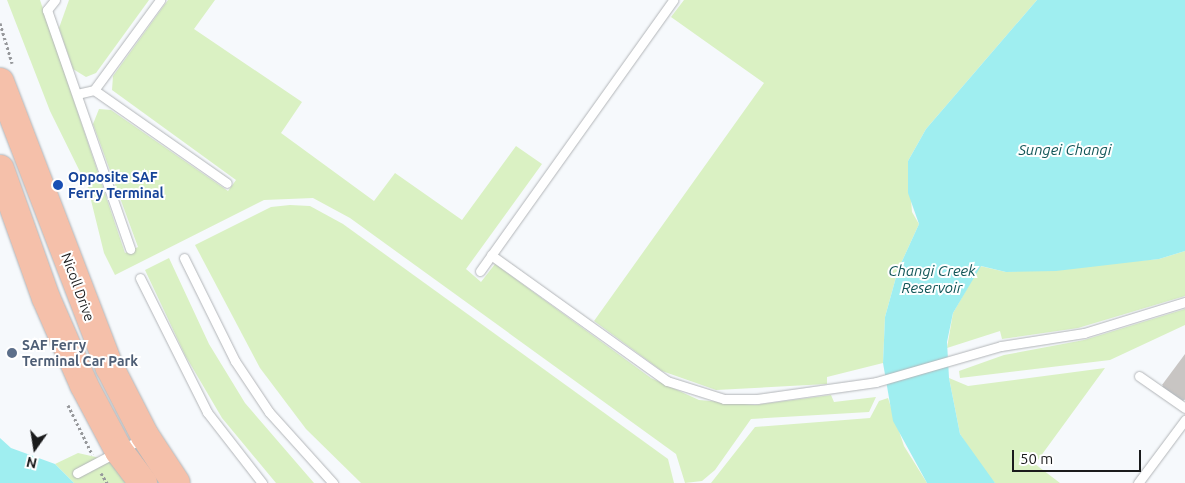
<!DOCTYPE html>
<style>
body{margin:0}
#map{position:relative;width:1185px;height:483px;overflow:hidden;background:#f6f9fc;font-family:Ubuntu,sans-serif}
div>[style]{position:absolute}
.green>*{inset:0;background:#daf1c3}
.water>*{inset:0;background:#9feef0}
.shadow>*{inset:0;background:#0003}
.building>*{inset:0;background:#c8c5c3}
.path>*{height:3px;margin-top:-1.5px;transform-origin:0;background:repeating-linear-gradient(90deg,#97999c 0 2.5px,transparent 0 5px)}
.roads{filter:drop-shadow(0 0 1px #b2b5b8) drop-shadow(0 0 1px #b2b5b8)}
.service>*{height:9px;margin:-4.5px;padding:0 4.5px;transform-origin:4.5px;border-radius:4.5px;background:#fff}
.primary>*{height:28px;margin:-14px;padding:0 14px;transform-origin:14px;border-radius:14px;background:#f5c0aa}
.dots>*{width:14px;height:14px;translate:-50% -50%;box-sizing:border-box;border:2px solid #fff;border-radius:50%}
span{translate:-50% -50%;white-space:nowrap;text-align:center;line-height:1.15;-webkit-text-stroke:4px #fff;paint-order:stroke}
.transit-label{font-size:14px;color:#164399;font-weight:700}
.left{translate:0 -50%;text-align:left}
.street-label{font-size:14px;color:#1a1b1c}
.service-label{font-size:14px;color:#4e5e75;font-weight:700}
.water-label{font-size:15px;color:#105557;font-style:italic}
.north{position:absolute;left:10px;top:423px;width:50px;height:50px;-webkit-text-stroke:4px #fff;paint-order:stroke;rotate:193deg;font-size:14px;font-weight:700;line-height:20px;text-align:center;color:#1a1b1c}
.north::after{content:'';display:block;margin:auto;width:18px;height:22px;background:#1a1b1c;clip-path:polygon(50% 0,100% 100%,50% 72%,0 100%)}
.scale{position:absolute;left:1012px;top:450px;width:129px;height:22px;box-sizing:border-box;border:2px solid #1a1b1c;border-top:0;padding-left:6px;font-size:15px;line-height:18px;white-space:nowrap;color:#1a1b1c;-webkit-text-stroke:4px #fff;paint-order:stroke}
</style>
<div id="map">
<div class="green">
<div style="clip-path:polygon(7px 0,40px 0,125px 253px,138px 247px,93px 124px,99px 109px,111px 110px,228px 191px,236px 180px,112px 90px,113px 76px,168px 0,215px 0,194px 29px,302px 102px,281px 133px,374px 201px,395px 173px,462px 220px,516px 146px,542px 164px,466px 269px,481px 282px,495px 264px,651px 378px,699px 400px,755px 405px,831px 395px,834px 402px,876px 397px,869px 412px,751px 419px,715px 470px,702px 481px,685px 483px,676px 454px,350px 218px,313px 198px,264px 200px,115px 275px,104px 253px,88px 188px,50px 111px)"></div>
<div style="clip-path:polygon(69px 0,149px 0,96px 73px,86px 77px,73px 69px,59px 28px)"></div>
<div style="clip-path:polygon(684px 0,1037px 0,926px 129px,908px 161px,912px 212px,919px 224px,898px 270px,885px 317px,883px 363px,827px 377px,827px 384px,716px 390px,662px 371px,594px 321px,764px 83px,671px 17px)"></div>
<div style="clip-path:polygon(290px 205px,310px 206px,343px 224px,668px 459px,674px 483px,361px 483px,306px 429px,260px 368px,195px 245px,271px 207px)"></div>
<div style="clip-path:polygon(1185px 251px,1185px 296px,1078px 328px,1002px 339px,1000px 331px,947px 348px,953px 313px,980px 266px,1006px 272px,1159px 259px)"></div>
<div style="clip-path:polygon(169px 258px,209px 344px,245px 403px,314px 483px,276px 483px,222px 418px,185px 355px,145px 270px)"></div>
<div style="clip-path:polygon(1185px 309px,1185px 325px,1110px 360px,960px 378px,959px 371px,1004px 355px,1084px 340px)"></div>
<div style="clip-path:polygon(1105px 368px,1035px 464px,1060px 483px,995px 483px,986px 475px,960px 434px,949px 378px,968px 386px)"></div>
<div style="clip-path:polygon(888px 398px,904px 446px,927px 483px,711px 483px,755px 427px,870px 418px,879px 401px)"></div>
<div style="clip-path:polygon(78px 453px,122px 463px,137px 483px,74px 483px,55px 464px)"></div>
</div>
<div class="water">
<div style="clip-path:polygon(1037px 0,1185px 0,1185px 251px,1159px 259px,1056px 271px,1006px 272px,981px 266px,953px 313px,947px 342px,949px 378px,960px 434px,995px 483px,927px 483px,893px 421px,883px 363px,885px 317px,898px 270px,919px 224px,908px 193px,908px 161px,926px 129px)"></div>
<div style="clip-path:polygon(0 438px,11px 448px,55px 464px,74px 483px,0 483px)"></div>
</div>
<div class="shadow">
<div style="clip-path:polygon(1185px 355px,1185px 399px,1183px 401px,1162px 387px)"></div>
</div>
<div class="building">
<div style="clip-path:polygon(1185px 354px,1185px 400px,1162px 385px)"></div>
</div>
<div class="path">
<div style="left:0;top:23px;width:42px;rotate:73.3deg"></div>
<div style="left:68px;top:405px;width:55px;rotate:63.9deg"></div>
<div style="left:101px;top:473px;width:12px;rotate:59deg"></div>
</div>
<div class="roads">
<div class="service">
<div style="left:55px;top:0;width:13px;rotate:129deg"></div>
<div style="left:47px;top:10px;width:253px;rotate:70.8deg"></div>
<div style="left:94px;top:90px;width:162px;rotate:35deg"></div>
<div style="left:77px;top:94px;width:17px;rotate:-13deg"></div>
<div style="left:94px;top:90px;width:112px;rotate:-53.7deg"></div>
<div style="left:491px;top:255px;width:216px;rotate:35.6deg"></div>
<div style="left:667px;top:381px;width:60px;rotate:17.5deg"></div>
<div style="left:724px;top:399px;width:33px"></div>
<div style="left:757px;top:399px;width:120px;rotate:-8.1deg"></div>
<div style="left:876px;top:382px;width:130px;rotate:-16.1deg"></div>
<div style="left:1001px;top:346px;width:84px;rotate:-8.9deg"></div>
<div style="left:1084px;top:333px;width:106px;rotate:-17.1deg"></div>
<div style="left:184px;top:258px;width:115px;rotate:63.7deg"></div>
<div style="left:235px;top:361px;width:61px;rotate:56.3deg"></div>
<div style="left:269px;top:412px;width:96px;rotate:48deg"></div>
<div style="left:480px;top:271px;width:333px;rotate:-54.5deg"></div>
<div style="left:140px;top:278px;width:150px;rotate:63.4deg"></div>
<div style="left:207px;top:412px;width:90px;rotate:52.2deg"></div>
<div style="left:1139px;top:376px;width:56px;rotate:34.8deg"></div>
<div style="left:77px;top:473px;width:75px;rotate:-27.9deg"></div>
<div style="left:1138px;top:483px;width:79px;rotate:-53.3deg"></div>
</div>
<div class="primary">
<div style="left:0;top:82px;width:306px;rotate:69deg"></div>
<div style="left:110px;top:368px;width:76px;rotate:62.8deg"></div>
<div style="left:145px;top:436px;width:56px;rotate:56.6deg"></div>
<div style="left:0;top:169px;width:137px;rotate:70.4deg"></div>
<div style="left:46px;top:298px;width:95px;rotate:66.4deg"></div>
<div style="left:84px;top:385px;width:75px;rotate:62.1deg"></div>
<div style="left:119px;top:451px;width:40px;rotate:53deg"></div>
</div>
</div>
<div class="dots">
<div style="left:58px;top:185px;background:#1a4fb4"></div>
<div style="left:12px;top:353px;background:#5c6f8a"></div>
</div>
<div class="transit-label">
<span class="left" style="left:68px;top:185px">Opposite SAF<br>Ferry Terminal</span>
</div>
<div class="street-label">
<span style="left:78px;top:287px;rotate:70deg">Nicoll Drive</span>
</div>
<div class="service-label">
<span class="left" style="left:22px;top:353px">SAF Ferry<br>Terminal Car Park</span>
</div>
<div class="water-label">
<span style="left:1065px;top:150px">Sungei Changi</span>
<span style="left:932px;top:279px">Changi Creek<br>Reservoir</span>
</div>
<div class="north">N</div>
<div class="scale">50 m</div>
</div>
